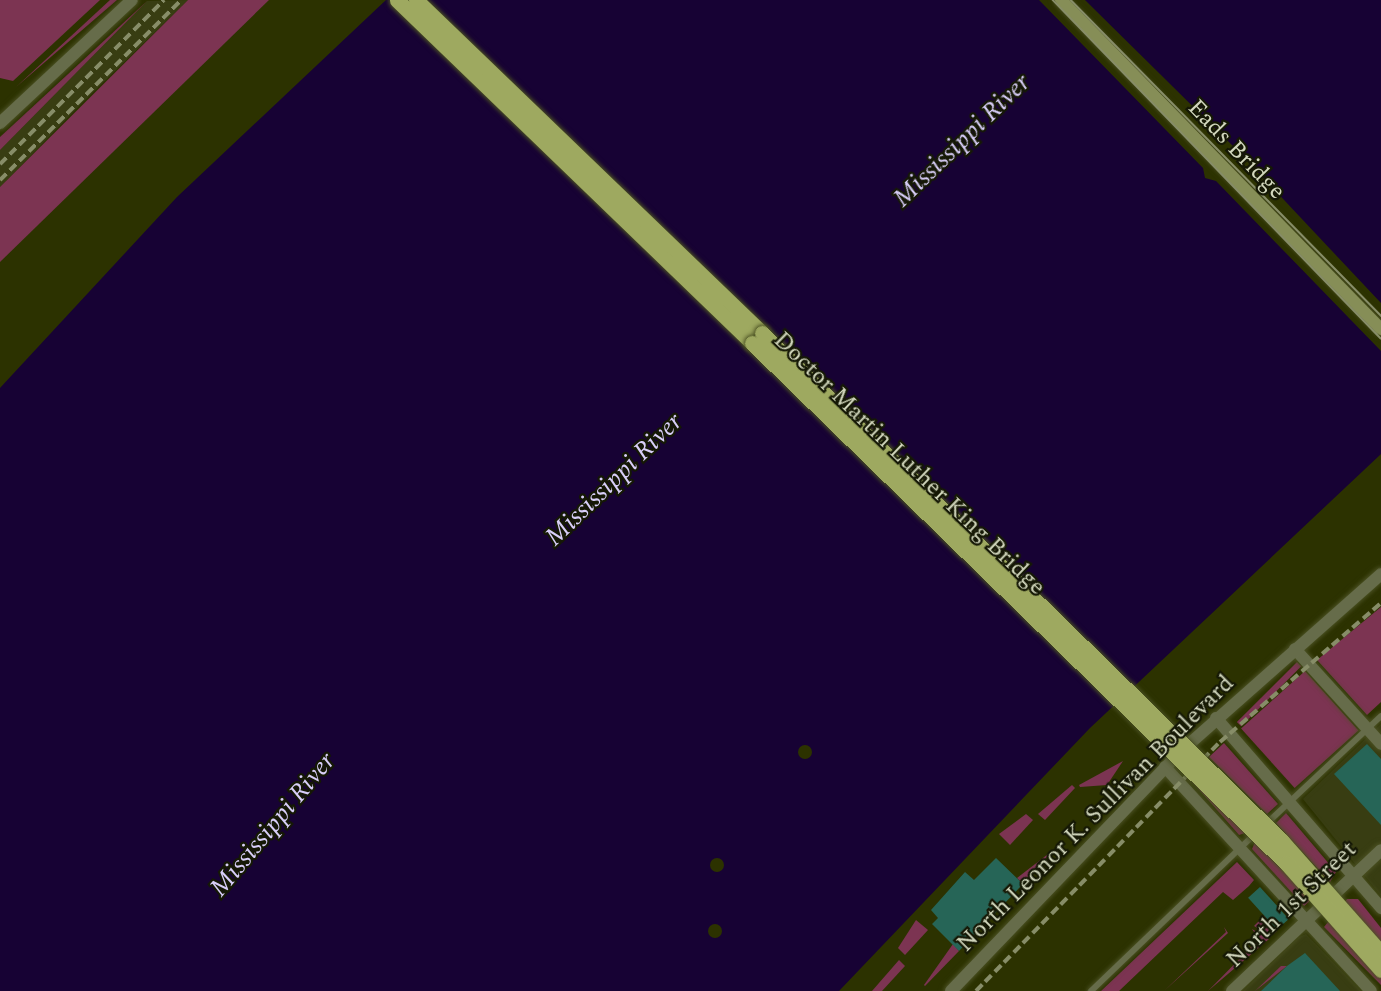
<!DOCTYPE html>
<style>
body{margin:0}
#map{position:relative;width:1381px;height:991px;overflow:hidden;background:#2c3200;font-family:Spectral,serif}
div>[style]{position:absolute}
.built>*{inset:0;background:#383d12}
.green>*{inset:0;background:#7c3452;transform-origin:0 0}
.water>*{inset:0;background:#170234}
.pier>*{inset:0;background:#2c3200}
.round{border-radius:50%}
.building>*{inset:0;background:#266557;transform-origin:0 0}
.roads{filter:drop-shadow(0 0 2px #4a5022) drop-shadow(0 0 2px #4a5022)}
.service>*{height:6px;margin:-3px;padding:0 3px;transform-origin:3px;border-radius:3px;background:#666c4a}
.minor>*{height:12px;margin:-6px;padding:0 6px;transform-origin:6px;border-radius:6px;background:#666c4a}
.tertiary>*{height:12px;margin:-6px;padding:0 6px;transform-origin:6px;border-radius:6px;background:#666c4a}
.secondary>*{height:12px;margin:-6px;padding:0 6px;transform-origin:6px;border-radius:6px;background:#868e57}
.primary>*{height:15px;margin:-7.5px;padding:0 7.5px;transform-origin:7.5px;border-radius:7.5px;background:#9ea960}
.tram>*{height:1.5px;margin:-0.75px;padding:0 0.75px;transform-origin:0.75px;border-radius:0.75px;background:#878d68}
.rail>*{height:4px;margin-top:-2px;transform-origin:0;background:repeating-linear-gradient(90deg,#878d68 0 9px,transparent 0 13.5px)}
.bridges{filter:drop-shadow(0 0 2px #4a5022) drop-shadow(0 0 2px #4a5022)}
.primary-bridge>*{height:15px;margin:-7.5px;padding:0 7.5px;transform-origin:7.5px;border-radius:7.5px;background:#9ea960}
span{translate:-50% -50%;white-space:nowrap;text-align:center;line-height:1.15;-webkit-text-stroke:4.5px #151805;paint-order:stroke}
.street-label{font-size:24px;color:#d2d7bd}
.water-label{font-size:26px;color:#d8cef8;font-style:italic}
</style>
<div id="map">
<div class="built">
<div style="clip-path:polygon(188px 0,81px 104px,0 187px,0 150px,147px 1px)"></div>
<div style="clip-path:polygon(1381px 724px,1381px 896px,1303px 799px)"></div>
<div style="clip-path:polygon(1306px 934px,1361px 991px,1243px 991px,1299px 937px)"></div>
</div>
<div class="green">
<div style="clip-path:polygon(0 0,100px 0,13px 81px,0 78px)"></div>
<div style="clip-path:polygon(110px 0,117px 0,16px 87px)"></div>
<div style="clip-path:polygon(188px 0,269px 0,0 262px,0 187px)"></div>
<div style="clip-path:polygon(147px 1px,0 150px,0 137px)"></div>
<div style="clip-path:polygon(1381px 607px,1381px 702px,1367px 715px,1317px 660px)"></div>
<div style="left:1297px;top:662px;width:6px;height:85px;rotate:45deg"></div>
<div style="left:1305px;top:671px;width:80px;height:86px;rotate:48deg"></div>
<div style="clip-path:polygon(1224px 743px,1278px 804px,1267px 814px,1209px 757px)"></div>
<div style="clip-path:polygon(1123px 761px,1107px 785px,1080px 787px,1079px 785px)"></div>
<div style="clip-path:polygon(1188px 777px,1245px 833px,1239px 835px)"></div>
<div style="clip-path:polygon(1072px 785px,1075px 788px,1045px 820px,1038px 814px)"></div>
<div style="clip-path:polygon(1286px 813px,1336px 872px,1330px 882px,1276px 823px)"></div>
<div style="clip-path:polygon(1026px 814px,1033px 820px,1010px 845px,999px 834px)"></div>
<div style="clip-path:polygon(1255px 842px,1311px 900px,1304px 906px,1252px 849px)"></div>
<div style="clip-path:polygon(1052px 851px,1023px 884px,1017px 878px)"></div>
<div style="clip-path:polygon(1237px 862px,1254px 880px,1249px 886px,1233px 900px,1223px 892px,1119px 991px,1101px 991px)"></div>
<div style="clip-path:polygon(1347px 899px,1358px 899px,1381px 928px,1381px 985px,1324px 927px)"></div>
<div style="clip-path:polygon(1264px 916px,1277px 931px,1271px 936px,1254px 926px)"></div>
<div style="clip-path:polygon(916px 920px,928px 930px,905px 955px,898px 948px)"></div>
<div style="clip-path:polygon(1224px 927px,1228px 933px,1164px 991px,1226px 932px)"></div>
<div style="clip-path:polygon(1252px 929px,1269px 939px,1208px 991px,1259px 939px)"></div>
<div style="clip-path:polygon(953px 944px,959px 951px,925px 986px,924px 985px)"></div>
<div style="clip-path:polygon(899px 960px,905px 966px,882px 991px,872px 991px)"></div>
<div style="clip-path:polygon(1281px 966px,1287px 966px,1255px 991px)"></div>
</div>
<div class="water">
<div style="clip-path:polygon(386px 0,1381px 0,1381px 454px,1090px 728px,839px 991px,0 991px,0 388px,177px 197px)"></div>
</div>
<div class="pier">
<div style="clip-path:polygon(1039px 0,1085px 0,1236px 149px,1381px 303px,1381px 351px,1216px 181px,1205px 178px,1203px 168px)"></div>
<div class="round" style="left:798px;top:745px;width:14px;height:14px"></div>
<div class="round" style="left:710px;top:858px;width:14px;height:14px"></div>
<div class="round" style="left:708px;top:924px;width:14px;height:14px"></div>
</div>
<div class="building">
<div style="clip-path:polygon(1367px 744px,1381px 759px,1381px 825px,1334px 774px)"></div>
<div style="clip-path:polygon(996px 858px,1023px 884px,959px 951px,932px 924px,938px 918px,931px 910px,965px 872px,974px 880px)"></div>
<div style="left:1260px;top:887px;width:43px;height:16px;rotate:48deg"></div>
<div style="clip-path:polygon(1305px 953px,1340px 991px,1261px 991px,1287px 966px)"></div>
</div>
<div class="roads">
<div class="service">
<div style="left:1265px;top:825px;width:159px;rotate:-43.2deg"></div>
<div style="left:1091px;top:991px;width:227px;rotate:-43.8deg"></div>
</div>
<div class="minor">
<div style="left:0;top:123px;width:180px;rotate:-43deg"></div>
<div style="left:1295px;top:649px;width:128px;rotate:47.8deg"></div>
<div style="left:1216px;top:718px;width:252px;rotate:49deg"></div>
<div style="left:1165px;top:767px;width:304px;rotate:47.4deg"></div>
<div style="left:1232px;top:991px;width:205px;rotate:-43.4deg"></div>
</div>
<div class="tertiary">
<div style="left:951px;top:991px;width:330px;rotate:-46.2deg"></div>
<div style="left:1179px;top:753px;width:270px;rotate:-41.5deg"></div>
</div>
<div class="secondary">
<div style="left:1061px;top:0;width:459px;rotate:45.8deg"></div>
</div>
<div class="primary">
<div style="left:397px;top:0;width:494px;rotate:44deg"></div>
<div style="left:416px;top:0;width:480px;rotate:43.9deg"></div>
</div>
</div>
<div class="tram">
<div style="left:1053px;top:0;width:471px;rotate:45.9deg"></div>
<div style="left:1071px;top:0;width:443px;rotate:45.5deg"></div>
</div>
<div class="rail">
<div style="left:0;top:164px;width:232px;rotate:-45deg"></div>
<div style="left:0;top:180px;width:255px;rotate:-44.8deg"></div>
<div style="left:976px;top:991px;width:349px;rotate:-45.6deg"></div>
<div style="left:1220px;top:742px;width:213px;rotate:-40.8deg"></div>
</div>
<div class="bridges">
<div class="primary-bridge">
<div style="left:762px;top:333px;width:727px;rotate:44.33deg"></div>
<div style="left:1282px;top:841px;width:149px;rotate:48.5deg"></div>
<div style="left:752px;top:343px;width:745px;rotate:44.24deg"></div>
<div style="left:1286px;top:863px;width:143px;rotate:48.4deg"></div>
</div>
</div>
<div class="street-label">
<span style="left:1236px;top:150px;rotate:46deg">Eads Bridge</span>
<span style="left:909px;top:464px;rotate:44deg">Doctor Martin Luther King Bridge</span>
<span style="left:1096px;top:814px;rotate:-45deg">North Leonor K. Sullivan Boulevard</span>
<span style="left:1292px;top:905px;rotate:-44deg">North 1st Street</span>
</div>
<div class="water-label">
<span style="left:962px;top:141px;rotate:-44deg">Mississippi River</span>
<span style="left:614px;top:480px;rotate:-44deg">Mississippi River</span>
<span style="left:273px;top:825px;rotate:-50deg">Mississippi River</span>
</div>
</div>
